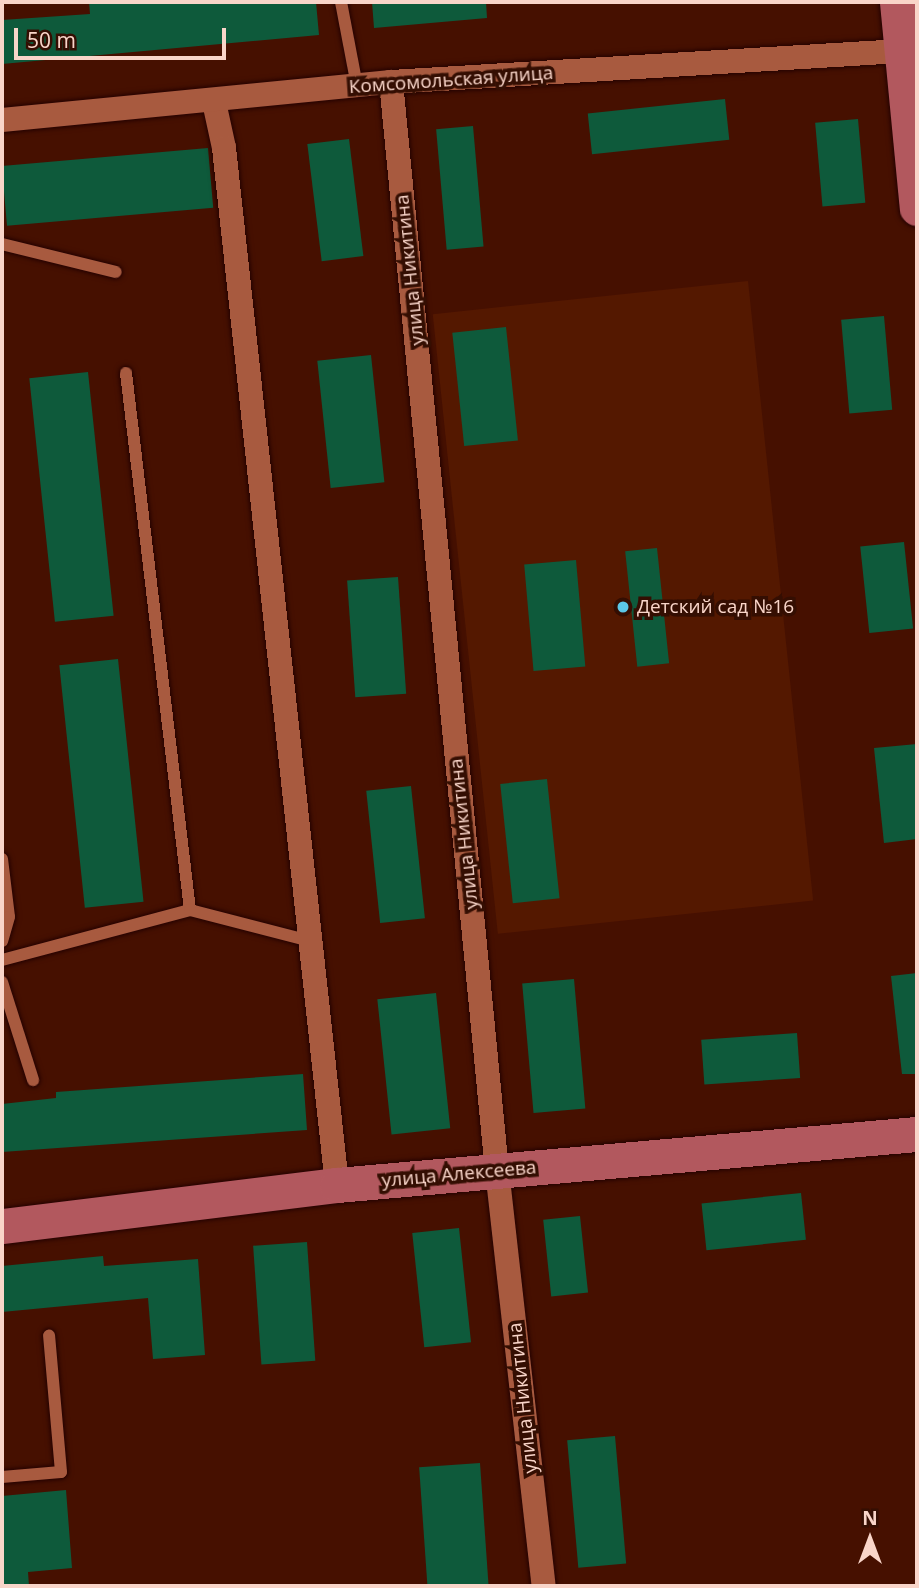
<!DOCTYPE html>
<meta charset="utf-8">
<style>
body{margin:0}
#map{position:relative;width:919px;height:1588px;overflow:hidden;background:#461000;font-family:"Open Sans",sans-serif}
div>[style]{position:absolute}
.built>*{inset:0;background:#541800;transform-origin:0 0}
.building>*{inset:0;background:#0e5a3b;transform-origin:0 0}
.roads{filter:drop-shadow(0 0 2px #240200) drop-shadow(0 0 2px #240200)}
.lane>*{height:12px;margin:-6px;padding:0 6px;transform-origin:6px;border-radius:6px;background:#a85a3f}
.street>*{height:24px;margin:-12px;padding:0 12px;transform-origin:12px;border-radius:12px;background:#a85a3f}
.secondary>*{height:35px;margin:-17.5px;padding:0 17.5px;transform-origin:17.5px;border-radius:17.5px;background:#b2585e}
.dots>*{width:19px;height:19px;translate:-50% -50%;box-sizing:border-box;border:4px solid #340e02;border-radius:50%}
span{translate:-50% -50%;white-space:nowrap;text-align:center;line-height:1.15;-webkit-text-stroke:7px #340e02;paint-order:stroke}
.street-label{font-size:19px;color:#f9d5c9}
.poi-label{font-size:19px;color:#f9d5c9}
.left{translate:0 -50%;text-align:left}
.frame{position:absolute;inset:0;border:4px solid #f9d5c9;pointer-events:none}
.north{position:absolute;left:835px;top:1504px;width:70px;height:70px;-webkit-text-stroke:5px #340e02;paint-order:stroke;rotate:0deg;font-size:19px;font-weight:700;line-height:28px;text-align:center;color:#f9d5c9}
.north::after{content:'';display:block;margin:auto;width:24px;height:32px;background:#f9d5c9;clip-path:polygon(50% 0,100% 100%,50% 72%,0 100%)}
.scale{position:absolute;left:14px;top:28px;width:212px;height:32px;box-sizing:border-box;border:4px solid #f9d5c9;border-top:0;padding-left:9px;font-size:21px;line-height:24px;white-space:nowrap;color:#f9d5c9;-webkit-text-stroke:5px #340e02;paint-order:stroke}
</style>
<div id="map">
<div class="built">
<div style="left:748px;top:281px;width:623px;height:317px;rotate:84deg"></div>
</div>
<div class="building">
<div style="clip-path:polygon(89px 2px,316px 2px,319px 35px,2px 64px,2px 20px,90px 14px)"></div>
<div style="clip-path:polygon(372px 2px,486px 2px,487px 18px,374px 28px)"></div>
<div style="left:725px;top:99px;width:41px;height:138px;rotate:84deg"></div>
<div style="left:858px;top:119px;width:84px;height:43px;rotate:85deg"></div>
<div style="left:473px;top:126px;width:121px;height:37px;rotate:85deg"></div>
<div style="left:349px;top:139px;width:118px;height:42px;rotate:83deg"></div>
<div style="left:208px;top:148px;width:60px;height:207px;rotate:85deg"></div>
<div style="left:884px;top:316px;width:94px;height:43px;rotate:85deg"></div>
<div style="left:506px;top:327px;width:114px;height:54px;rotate:84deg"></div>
<div style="left:371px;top:355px;width:128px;height:54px;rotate:84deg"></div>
<div style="left:88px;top:372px;width:245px;height:59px;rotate:84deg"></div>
<div style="left:904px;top:542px;width:87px;height:44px;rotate:84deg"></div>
<div style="left:657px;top:548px;width:116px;height:32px;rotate:84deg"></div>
<div style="left:576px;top:560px;width:107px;height:52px;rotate:85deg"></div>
<div style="left:398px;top:577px;width:117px;height:51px;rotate:86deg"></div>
<div style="left:118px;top:659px;width:244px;height:59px;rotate:84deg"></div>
<div style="clip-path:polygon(917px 744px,917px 839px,884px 843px,874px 748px)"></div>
<div style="left:547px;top:779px;width:120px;height:47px;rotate:84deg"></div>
<div style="left:411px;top:786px;width:133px;height:45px;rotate:84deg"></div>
<div style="clip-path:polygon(917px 973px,917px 1074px,902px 1074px,891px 976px)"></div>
<div style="left:574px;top:979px;width:130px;height:52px;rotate:85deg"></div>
<div style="left:436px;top:993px;width:136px;height:59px;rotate:84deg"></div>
<div style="left:797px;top:1033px;width:45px;height:96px;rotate:86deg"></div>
<div style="clip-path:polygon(303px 1074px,307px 1130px,2px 1152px,2px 1104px,56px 1098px,56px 1092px)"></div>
<div style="left:801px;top:1193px;width:47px;height:100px;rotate:84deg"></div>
<div style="left:580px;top:1216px;width:77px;height:37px;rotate:84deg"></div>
<div style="left:459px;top:1228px;width:115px;height:47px;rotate:84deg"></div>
<div style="left:307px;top:1242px;width:119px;height:54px;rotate:86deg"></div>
<div style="clip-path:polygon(103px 1256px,104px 1266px,198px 1259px,205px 1355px,153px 1359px,148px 1298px,2px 1312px,2px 1266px)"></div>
<div style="left:615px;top:1436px;width:128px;height:48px;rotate:85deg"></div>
<div style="left:480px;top:1463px;width:123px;height:61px;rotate:86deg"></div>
<div style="clip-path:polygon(66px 1490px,72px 1568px,28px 1572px,29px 1586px,2px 1586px,2px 1496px)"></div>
</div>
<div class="roads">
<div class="lane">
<div style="left:341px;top:2px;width:86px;rotate:79.2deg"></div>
<div style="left:2px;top:244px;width:117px;rotate:13.8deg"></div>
<div style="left:126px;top:373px;width:541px;rotate:83.2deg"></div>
<div style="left:2px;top:859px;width:58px;rotate:83.1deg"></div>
<div style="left:9px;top:917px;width:25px;rotate:106deg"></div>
<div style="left:2px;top:960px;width:195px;rotate:-14.9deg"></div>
<div style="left:190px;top:910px;width:124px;rotate:14.5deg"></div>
<div style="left:2px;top:982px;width:103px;rotate:72.4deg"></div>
<div style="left:2px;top:1477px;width:59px;rotate:-4.8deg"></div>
<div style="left:61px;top:1472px;width:137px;rotate:-95deg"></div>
</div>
<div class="street">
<div style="left:391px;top:82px;width:1093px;rotate:84.44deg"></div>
<div style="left:497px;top:1170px;width:419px;rotate:83.6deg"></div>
<div style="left:214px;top:102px;width:47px;rotate:77.7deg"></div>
<div style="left:224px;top:148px;width:1043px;rotate:83.78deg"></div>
<div style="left:2px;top:120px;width:391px;rotate:-5.6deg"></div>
<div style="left:391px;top:82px;width:511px;rotate:-3.48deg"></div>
</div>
<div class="secondary">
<div style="left:897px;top:2px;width:207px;rotate:84.5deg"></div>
<div style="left:2px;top:1226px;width:337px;rotate:-7deg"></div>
<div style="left:337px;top:1185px;width:582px;rotate:-5.03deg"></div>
</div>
</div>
<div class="dots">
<div style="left:623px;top:607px;background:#5cc7e7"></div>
</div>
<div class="street-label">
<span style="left:451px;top:80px;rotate:-4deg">Комсомольская улица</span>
<span style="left:410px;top:270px;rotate:-96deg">улица Никитина</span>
<span style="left:464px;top:834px;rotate:-96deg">улица Никитина</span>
<span style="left:459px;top:1174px;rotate:-5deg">улица Алексеева</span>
<span style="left:523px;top:1398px;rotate:-96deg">улица Никитина</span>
</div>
<div class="poi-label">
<span class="left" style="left:637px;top:607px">Детский сад №16</span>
</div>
<div class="frame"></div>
<div class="north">N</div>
<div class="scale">50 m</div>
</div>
